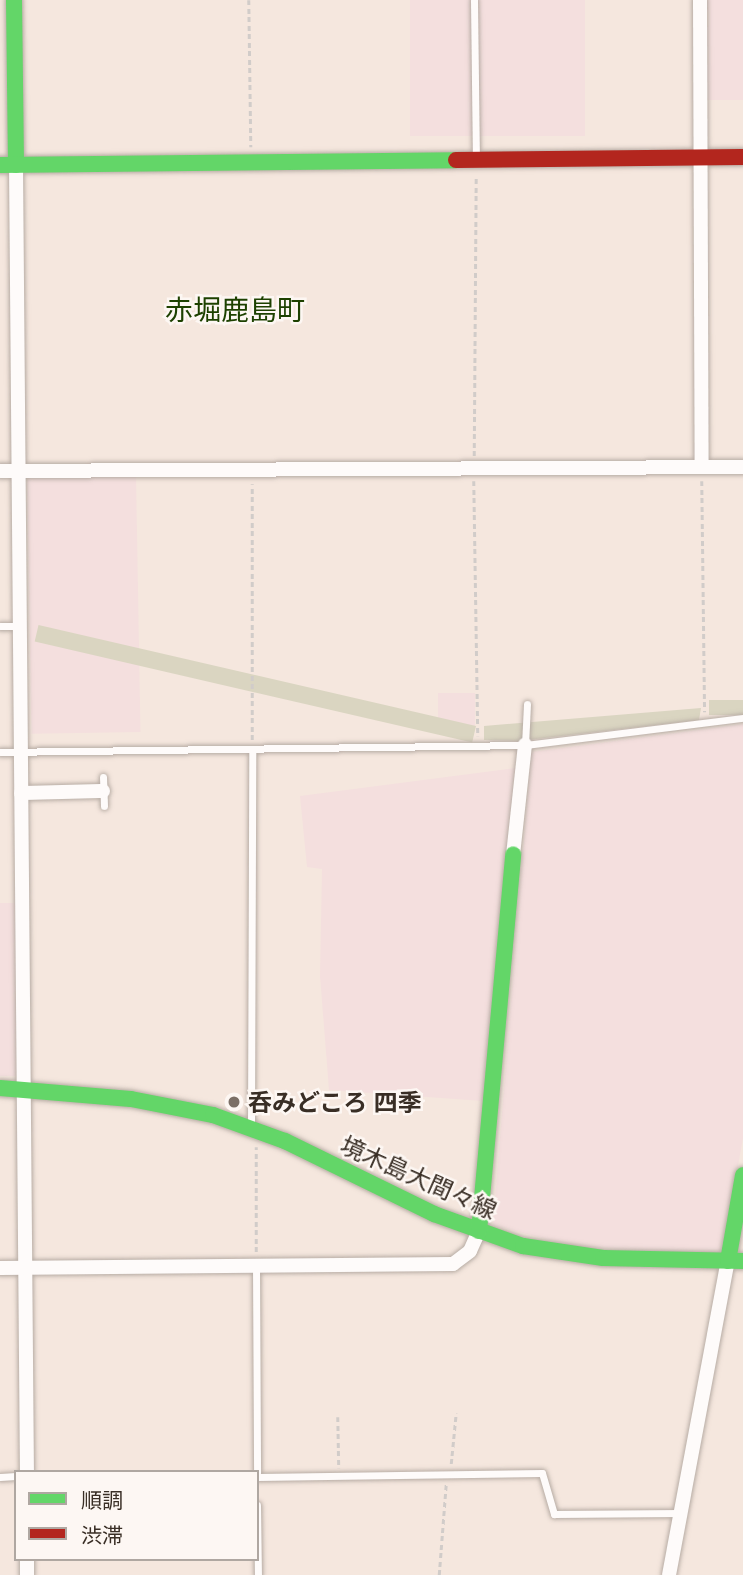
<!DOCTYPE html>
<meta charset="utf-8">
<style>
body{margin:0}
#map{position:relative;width:743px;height:1575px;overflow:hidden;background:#f5e7de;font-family:"Open Sans","Noto Sans JP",sans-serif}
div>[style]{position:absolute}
.industrial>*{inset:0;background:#f4dfde;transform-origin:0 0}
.green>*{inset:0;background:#dad5c1;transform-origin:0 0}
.path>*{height:2.5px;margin-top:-1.25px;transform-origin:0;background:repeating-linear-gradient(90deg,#d1ccc9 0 5px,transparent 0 8.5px)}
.roads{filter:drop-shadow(0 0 2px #b7aca4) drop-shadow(0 0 2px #b7aca4)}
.lane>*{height:7px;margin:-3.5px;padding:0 3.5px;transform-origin:3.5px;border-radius:3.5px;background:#fefbfa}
.street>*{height:14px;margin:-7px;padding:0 7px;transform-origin:7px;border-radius:7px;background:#fefbfa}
.fast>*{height:16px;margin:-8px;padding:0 8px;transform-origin:8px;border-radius:8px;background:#63d668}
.jam>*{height:16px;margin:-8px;padding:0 8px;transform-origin:8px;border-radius:8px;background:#b3261e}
.dots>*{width:19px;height:19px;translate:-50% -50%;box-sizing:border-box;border:4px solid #fdf7f3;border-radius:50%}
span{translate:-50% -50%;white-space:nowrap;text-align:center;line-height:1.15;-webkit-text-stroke:5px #fdf7f3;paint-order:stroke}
.poi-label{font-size:24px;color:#392e25;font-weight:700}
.left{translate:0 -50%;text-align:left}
.street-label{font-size:24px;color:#392e25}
.quarter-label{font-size:28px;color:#1d4100}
.legend{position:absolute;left:14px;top:1470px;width:245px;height:91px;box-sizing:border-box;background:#fdf7f3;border:2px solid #afa7a1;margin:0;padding:9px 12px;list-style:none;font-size:21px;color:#392e25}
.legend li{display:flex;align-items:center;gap:14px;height:35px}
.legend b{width:35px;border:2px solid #afa7a1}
</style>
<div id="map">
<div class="industrial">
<div style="left:410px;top:0;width:175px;height:136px"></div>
<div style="left:704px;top:0;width:39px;height:100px"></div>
<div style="left:136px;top:476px;width:256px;height:109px;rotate:89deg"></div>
<div style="left:438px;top:693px;width:37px;height:34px"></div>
<div style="clip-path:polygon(743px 724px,743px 1138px,722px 1255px,573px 1246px,493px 1225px,531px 752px)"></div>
<div style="clip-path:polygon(516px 768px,483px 1101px,329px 1090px,320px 976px,322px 869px,307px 867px,300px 796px)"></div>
<div style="left:17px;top:903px;width:173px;height:17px;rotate:90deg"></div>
</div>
<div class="green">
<div style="left:743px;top:700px;width:15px;height:34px;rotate:90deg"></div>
<div style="clip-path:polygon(701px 708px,699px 720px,519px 741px,484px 740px,484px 726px)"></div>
<div style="left:476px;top:726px;width:17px;height:449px;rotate:103deg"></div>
</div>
<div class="path">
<div style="left:249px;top:0;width:147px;rotate:89.2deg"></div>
<div style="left:474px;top:456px;width:280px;rotate:-89.6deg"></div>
<div style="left:474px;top:481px;width:255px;rotate:89.1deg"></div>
<div style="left:702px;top:481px;width:231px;rotate:89.3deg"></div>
<div style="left:252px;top:740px;width:256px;rotate:-90deg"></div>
<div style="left:256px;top:1252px;width:105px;rotate:-90deg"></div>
<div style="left:338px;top:1417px;width:51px;rotate:88.9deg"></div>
<div style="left:451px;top:1464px;width:51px;rotate:-84.4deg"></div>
<div style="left:439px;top:1575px;width:91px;rotate:-85.6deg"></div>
</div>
<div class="roads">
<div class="lane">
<div style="left:474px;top:0;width:159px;rotate:89.3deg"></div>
<div style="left:0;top:626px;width:20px"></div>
<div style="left:525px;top:745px;width:41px;rotate:-87.2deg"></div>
<div style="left:0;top:752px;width:525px;rotate:-0.76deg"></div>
<div style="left:525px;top:745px;width:220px;rotate:-7.1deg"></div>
<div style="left:103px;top:777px;width:29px;rotate:88deg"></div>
<div style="left:251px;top:1126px;width:377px;rotate:-89.8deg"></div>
<div style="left:256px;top:1266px;width:206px;rotate:89.7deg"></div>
<div style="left:0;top:1477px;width:16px;rotate:-4deg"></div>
<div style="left:257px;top:1477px;width:285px;rotate:-0.8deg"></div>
<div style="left:542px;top:1473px;width:43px;rotate:73.7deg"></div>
<div style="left:554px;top:1514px;width:127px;rotate:-0.5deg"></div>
<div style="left:257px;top:1505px;width:70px;rotate:89.2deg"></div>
</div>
<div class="street">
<div style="left:700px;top:0;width:467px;rotate:89.8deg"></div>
<div style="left:16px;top:165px;width:1307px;rotate:89.52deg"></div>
<div style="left:0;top:471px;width:743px;rotate:-0.31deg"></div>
<div style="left:21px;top:793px;width:82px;rotate:-1.4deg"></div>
<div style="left:513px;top:855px;width:111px;rotate:-83.8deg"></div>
<div style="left:0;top:1268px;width:453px;rotate:-0.5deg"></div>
<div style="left:453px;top:1264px;width:21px;rotate:-37deg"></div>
<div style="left:470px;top:1251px;width:22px;rotate:-66deg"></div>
<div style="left:27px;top:1559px;width:16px;rotate:90deg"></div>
<div style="left:669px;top:1575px;width:319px;rotate:-79.4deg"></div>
</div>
<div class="fast">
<div style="left:14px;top:0;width:165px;rotate:89.3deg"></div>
<div style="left:0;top:165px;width:456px;rotate:-0.6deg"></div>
<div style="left:0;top:1088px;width:131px;rotate:4.8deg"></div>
<div style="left:131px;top:1099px;width:84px;rotate:11deg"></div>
<div style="left:213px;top:1115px;width:77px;rotate:19.9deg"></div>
<div style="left:285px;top:1141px;width:166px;rotate:26.1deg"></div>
<div style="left:434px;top:1214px;width:95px;rotate:19.8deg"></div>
<div style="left:523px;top:1246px;width:81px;rotate:8.5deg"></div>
<div style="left:603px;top:1258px;width:140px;rotate:1.2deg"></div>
<div style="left:479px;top:1231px;width:378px;rotate:-84.8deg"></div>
<div style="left:728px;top:1261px;width:87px;rotate:-80.1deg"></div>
</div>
<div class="jam">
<div style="left:456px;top:160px;width:287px;rotate:-0.6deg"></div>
</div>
</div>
<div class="dots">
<div style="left:234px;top:1102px;background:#7b6f66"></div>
</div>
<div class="poi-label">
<span class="left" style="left:248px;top:1102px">呑みどころ 四季</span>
</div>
<div class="street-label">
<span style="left:419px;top:1177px;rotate:24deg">境木島大間々線</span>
</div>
<div class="quarter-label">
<span style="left:235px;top:309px">赤堀鹿島町</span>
</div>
<ul class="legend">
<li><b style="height:9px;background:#63d668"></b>順調</li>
<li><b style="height:9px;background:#b3261e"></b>渋滞</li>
</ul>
</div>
